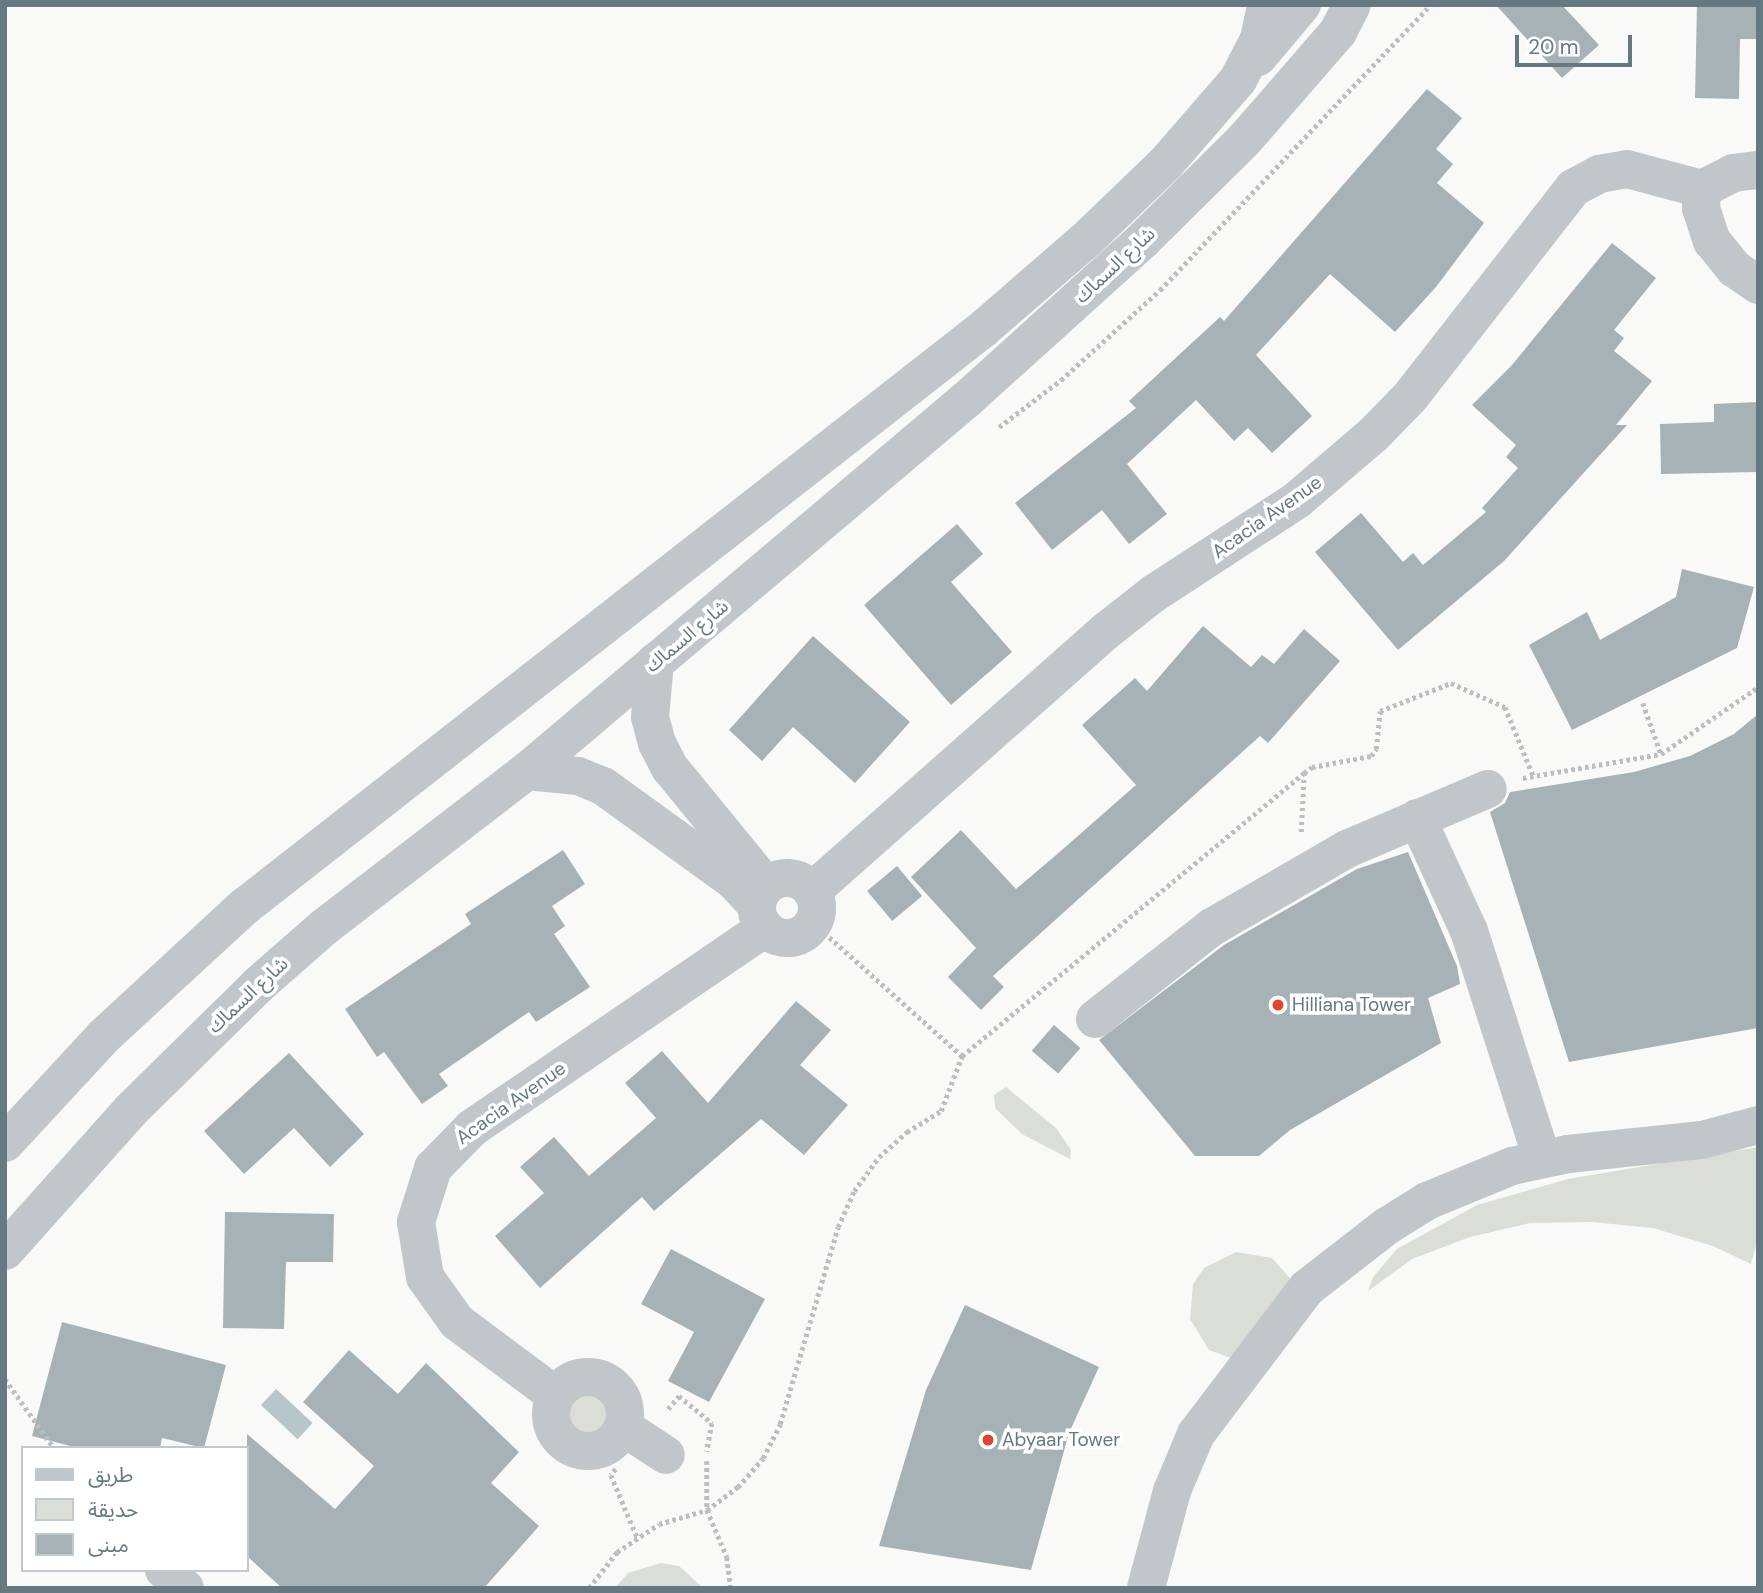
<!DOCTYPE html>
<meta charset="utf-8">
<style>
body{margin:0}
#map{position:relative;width:1763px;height:1593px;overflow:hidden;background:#f9f9f7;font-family:"DM Sans","Noto Sans Arabic",sans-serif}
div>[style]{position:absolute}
.green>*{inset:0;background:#daded6}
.round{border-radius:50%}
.water>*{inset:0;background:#b7c6c8;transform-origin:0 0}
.building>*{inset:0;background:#a7b2b6;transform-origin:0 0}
.path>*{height:4.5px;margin-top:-2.25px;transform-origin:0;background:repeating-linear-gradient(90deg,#bbbfc1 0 3.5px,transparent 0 7px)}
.minor>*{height:38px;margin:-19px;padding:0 19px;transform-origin:19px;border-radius:19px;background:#c0c6c9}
.minor>.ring{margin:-19px;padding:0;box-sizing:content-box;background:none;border:38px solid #c0c6c9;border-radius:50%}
.dots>*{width:19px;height:19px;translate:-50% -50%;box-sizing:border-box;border:4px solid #fff;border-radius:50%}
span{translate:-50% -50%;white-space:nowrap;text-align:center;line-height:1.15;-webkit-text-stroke:7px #fff;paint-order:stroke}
.street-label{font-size:19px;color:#657982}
.poi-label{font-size:19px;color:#657982}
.left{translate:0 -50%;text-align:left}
.frame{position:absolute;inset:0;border:7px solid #657982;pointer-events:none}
.legend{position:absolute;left:21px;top:1446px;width:228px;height:126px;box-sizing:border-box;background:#fff;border:2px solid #c1c9cd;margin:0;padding:9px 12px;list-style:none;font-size:21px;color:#657982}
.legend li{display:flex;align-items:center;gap:14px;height:35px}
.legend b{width:35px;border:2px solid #c1c9cd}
.scale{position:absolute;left:1515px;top:35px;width:117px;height:32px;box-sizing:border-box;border:4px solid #657982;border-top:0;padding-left:9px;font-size:21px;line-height:24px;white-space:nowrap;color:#657982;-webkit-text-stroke:5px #fff;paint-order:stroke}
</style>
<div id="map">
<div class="green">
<div style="clip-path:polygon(1006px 1087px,1056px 1128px,1071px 1150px,1070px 1159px,1022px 1134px,995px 1108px,994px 1095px)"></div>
<div style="clip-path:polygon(1758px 1147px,1758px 1238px,1751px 1264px,1713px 1246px,1653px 1228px,1592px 1222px,1530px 1223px,1470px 1237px,1412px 1259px,1368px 1291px,1373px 1277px,1397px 1249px,1477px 1205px,1568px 1179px)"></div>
<div style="clip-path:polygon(1236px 1252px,1272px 1258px,1296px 1285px,1244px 1363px,1209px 1350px,1190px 1319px,1193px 1284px,1204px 1268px)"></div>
<div class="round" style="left:565px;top:1390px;width:46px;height:46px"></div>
<div style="clip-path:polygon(661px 1563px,679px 1566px,703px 1588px,615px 1588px,628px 1573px)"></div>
</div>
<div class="water">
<div style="left:276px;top:1389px;width:50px;height:22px;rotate:43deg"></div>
</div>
<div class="building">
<div style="clip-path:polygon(1496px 5px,1562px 5px,1599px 45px,1562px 78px)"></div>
<div style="clip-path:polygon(1697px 5px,1756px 5px,1756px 39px,1740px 39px,1739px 99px,1695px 98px)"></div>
<div style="clip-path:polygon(1427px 89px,1462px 118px,1436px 149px,1453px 164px,1437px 183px,1484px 223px,1436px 287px,1395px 332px,1330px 274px,1256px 355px,1312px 416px,1272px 453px,1248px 428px,1234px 441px,1196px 400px,1127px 464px,1167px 514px,1129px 544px,1102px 510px,1052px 550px,1015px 503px,1136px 408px,1129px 401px,1220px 317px,1224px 321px)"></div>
<div style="clip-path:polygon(1612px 243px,1656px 278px,1614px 330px,1624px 338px,1614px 351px,1652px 381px,1616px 425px,1627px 425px,1504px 561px,1398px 650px,1315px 552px,1361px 513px,1403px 562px,1413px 553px,1423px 565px,1486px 512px,1482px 508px,1518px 468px,1506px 457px,1516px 445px,1472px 405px,1512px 365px)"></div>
<div style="clip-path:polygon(1758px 402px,1758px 472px,1661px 474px,1660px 424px,1714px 422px,1714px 404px)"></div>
<div style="clip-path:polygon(957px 524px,983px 554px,951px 582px,1012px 652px,951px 705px,864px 605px)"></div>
<div style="clip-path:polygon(1682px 569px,1754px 587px,1737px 648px,1572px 730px,1529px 645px,1587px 612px,1600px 640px,1676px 597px)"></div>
<div style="clip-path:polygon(1203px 626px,1251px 667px,1262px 655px,1274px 664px,1304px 629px,1340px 661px,1268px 743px,1260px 736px,993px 976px,1004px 987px,981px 1010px,948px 977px,976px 948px,911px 877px,961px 830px,1016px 889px,1055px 856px,1136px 785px,1082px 725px,1135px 678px,1147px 691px)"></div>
<div style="clip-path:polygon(813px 636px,910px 722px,855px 783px,793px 727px,762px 761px,729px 730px)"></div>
<div style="clip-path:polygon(1758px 714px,1758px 1028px,1569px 1062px,1490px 812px,1505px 803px,1510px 792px,1634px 772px,1690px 756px,1734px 734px)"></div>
<div style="clip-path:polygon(563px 850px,585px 884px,552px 906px,565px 926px,554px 934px,590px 987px,536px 1022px,529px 1012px,439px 1074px,448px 1086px,422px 1104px,384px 1052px,377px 1057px,345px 1009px,471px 924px,465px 914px)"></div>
<div style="clip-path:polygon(1408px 852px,1457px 966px,1460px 984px,1428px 998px,1441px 1043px,1290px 1130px,1259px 1156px,1195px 1156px,1099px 1040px,1224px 945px,1357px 869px)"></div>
<div style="left:897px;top:866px;width:39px;height:39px;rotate:50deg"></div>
<div style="clip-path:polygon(796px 1001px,831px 1030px,800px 1065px,848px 1105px,804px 1155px,761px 1119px,654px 1211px,642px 1197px,540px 1288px,495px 1236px,544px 1193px,520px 1167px,554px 1137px,589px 1176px,656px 1118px,625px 1083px,662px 1051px,708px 1103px)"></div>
<div style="left:1054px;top:1025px;width:35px;height:34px;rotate:41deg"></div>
<div style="clip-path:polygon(289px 1053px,364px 1134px,330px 1167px,294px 1128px,244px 1174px,204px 1131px)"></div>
<div style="clip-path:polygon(225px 1212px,334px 1214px,333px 1262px,286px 1262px,284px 1329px,223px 1328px)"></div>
<div style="clip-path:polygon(671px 1249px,765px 1299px,709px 1402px,668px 1381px,694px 1332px,641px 1304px)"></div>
<div style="clip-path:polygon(965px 1305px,1099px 1367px,1069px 1433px,1031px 1570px,879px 1546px,926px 1390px)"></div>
<div style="clip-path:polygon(62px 1322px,226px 1365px,204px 1448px,162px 1438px,160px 1448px,78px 1448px,32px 1436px)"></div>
<div style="clip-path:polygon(349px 1350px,398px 1394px,426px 1363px,519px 1452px,491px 1483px,539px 1526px,484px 1588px,282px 1588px,247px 1556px,247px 1434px,335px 1509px,374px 1466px,303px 1402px)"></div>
</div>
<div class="path">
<div style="left:999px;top:427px;width:78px;rotate:-37.2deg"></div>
<div style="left:1061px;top:380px;width:134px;rotate:-42.3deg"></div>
<div style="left:1160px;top:290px;width:393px;rotate:-46.5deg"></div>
<div style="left:1643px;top:703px;width:54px;rotate:70.6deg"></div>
<div style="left:1523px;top:778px;width:140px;rotate:-9.9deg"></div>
<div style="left:1661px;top:754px;width:118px;rotate:-34.6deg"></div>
<div style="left:1301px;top:832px;width:59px;rotate:-87.1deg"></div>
<div style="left:1304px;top:773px;width:10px;rotate:-37deg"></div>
<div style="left:1312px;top:767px;width:60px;rotate:-10.6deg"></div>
<div style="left:1371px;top:756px;width:9px;rotate:-54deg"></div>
<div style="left:1376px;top:749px;width:38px;rotate:-84deg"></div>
<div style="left:1380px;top:711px;width:76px;rotate:-21.5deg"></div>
<div style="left:1451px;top:683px;width:59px;rotate:24deg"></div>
<div style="left:1505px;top:707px;width:74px;rotate:67.6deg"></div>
<div style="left:819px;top:928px;width:192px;rotate:41.8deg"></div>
<div style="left:962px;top:1056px;width:444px;rotate:-39.6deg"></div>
<div style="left:5px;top:1379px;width:85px;rotate:54.6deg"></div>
<div style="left:668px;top:1409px;width:17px;rotate:-50deg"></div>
<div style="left:679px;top:1396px;width:43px;rotate:39.3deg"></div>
<div style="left:712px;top:1423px;width:29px;rotate:100deg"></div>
<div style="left:707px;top:1461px;width:49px;rotate:90deg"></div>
<div style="left:707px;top:1510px;width:51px;rotate:66.9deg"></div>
<div style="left:727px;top:1557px;width:31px;rotate:83deg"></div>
<div style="left:616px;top:1469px;width:8px;rotate:130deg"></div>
<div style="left:611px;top:1475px;width:67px;rotate:67.2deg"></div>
<div style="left:589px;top:1588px;width:46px;rotate:-52.1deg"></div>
<div style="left:617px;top:1552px;width:50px;rotate:-33.7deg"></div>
<div style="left:659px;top:1524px;width:50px;rotate:-16.3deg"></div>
<div style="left:707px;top:1510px;width:39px;rotate:-37deg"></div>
<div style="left:738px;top:1487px;width:38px;rotate:-49deg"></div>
<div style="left:763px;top:1458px;width:38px;rotate:-63deg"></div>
<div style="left:780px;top:1424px;width:205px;rotate:-73.6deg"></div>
<div style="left:838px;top:1227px;width:39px;rotate:-66deg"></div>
<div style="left:854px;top:1191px;width:42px;rotate:-53.7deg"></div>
<div style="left:879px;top:1157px;width:38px;rotate:-42deg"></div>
<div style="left:907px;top:1132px;width:40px;rotate:-32deg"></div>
<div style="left:941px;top:1111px;width:59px;rotate:-69.1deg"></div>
</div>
<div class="minor">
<div style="left:1258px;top:57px;width:68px;rotate:-49.8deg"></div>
<div style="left:1702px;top:189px;width:19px;rotate:93deg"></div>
<div style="left:1701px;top:208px;width:35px;rotate:72deg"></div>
<div style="left:1712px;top:241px;width:36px;rotate:51deg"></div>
<div style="left:1735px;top:269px;width:28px;rotate:35deg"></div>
<div style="left:1702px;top:189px;width:35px;rotate:-27deg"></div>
<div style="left:1733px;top:173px;width:25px;rotate:-7deg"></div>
<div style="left:655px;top:662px;width:55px;rotate:95.2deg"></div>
<div style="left:650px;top:717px;width:27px;rotate:75deg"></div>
<div style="left:657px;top:743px;width:28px;rotate:63deg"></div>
<div style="left:670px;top:768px;width:144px;rotate:50.7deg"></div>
<div style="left:527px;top:771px;width:51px;rotate:5.6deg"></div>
<div style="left:578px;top:776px;width:27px;rotate:22deg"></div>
<div style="left:603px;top:786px;width:162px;rotate:35.9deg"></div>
<div style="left:734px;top:881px;width:34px;rotate:47deg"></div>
<div style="left:1417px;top:818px;width:124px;rotate:65.3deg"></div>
<div style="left:1469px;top:931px;width:239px;rotate:72.2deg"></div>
<div class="ring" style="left:757px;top:878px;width:22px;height:22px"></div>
<div style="left:812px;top:891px;width:392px;rotate:-41.5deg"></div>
<div style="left:1106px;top:631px;width:60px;rotate:-38.2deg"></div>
<div style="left:1153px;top:594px;width:172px;rotate:-33.1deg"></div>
<div style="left:1297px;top:500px;width:101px;rotate:-40.6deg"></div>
<div style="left:1374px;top:434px;width:52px;rotate:-45.8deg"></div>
<div style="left:1410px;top:397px;width:265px;rotate:-52deg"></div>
<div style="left:1573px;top:188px;width:30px;rotate:-28deg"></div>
<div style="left:1599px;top:174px;width:28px;rotate:-10deg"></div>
<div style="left:1627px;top:169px;width:78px;rotate:14.9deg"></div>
<div style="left:1095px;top:1019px;width:149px;rotate:-38.2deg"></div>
<div style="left:1212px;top:927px;width:156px;rotate:-30deg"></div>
<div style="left:1347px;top:849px;width:153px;rotate:-23.1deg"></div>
<div style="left:5px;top:1143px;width:144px;rotate:-47.2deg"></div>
<div style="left:103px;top:1037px;width:192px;rotate:-42.7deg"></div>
<div style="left:244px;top:907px;width:938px;rotate:-38.03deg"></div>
<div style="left:983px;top:329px;width:138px;rotate:-40.9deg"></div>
<div style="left:1087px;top:239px;width:110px;rotate:-43.9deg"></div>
<div style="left:1166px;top:163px;width:110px;rotate:-49.1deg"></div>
<div style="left:1238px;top:80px;width:46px;rotate:-62.9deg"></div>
<div style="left:1259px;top:39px;width:35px;rotate:-78deg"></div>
<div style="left:5px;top:1251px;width:189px;rotate:-48.2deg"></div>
<div style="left:131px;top:1110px;width:177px;rotate:-44.5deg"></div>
<div style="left:257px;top:986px;width:88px;rotate:-41.3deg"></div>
<div style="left:323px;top:928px;width:257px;rotate:-37.6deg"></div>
<div style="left:527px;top:771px;width:575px;rotate:-40.2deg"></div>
<div style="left:966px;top:400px;width:239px;rotate:-42.1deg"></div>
<div style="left:1143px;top:240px;width:144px;rotate:-44.7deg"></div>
<div style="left:1245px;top:139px;width:142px;rotate:-49deg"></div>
<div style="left:1338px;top:32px;width:30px;rotate:-63deg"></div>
<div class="ring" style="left:551px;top:1377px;width:36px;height:36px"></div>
<div style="left:555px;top:1395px;width:122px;rotate:-143.3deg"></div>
<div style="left:457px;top:1322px;width:55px;rotate:-125.4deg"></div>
<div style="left:425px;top:1277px;width:56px;rotate:-99.3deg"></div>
<div style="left:416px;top:1222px;width:57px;rotate:-72.5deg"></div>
<div style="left:433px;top:1168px;width:56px;rotate:-45.7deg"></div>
<div style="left:472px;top:1128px;width:355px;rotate:-34.3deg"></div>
<div style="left:623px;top:1427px;width:51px;rotate:33.1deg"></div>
<div style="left:164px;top:1570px;width:28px;rotate:41deg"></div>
<div style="left:1146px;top:1588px;width:100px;rotate:-75deg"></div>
<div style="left:1172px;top:1491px;width:62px;rotate:-67.2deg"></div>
<div style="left:1196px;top:1434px;width:183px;rotate:-52.8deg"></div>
<div style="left:1307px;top:1288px;width:101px;rotate:-37.8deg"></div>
<div style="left:1387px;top:1226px;width:47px;rotate:-32deg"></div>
<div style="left:1427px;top:1201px;width:92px;rotate:-22.4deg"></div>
<div style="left:1512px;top:1166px;width:57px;rotate:-12.1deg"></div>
<div style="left:1568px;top:1154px;width:135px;rotate:-6deg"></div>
<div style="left:1702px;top:1140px;width:58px;rotate:-15deg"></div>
</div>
<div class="dots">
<div style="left:1278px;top:1005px;background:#e2442f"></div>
<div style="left:988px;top:1440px;background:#e2442f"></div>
</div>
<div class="street-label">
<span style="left:1115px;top:265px;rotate:-43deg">شارع السماك</span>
<span style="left:1267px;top:517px;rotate:-35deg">Acacia Avenue</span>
<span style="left:687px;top:636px;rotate:-40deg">شارع السماك</span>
<span style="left:248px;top:995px;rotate:-43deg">شارع السماك</span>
<span style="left:511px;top:1103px;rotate:-35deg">Acacia Avenue</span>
</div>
<div class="poi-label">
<span class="left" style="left:1292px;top:1005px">Hilliana Tower</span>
<span class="left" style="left:1002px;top:1440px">Abyaar Tower</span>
</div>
<div class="frame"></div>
<ul class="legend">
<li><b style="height:9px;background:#c0c6c9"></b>طريق</li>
<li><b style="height:19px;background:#daded6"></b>حديقة</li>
<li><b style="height:19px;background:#a7b2b6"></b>مبنى</li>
</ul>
<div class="scale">20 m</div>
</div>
